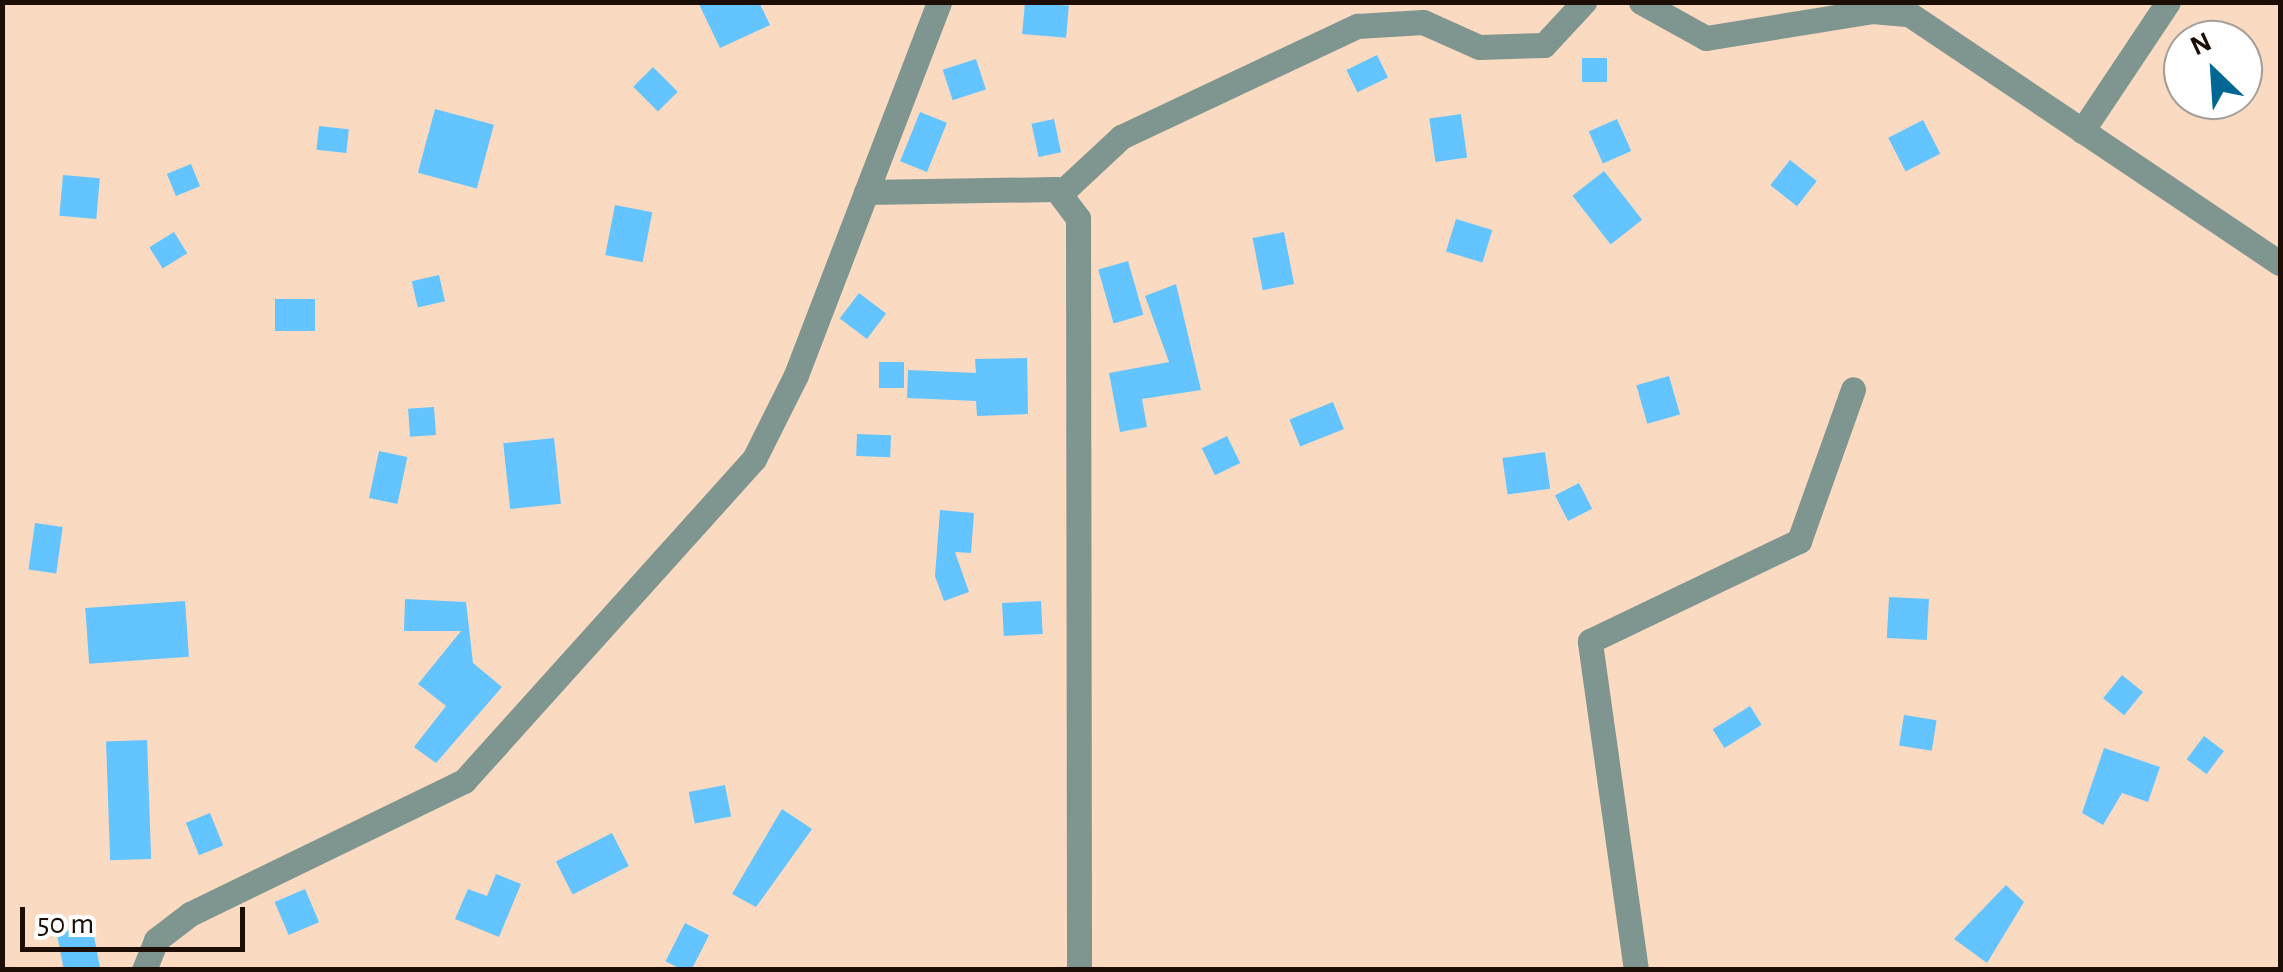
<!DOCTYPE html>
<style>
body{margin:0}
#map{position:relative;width:2283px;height:972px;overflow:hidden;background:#fbdac2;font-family:"Alegreya Sans",sans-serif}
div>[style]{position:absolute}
.building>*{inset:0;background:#63c4ff;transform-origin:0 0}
.street>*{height:25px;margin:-12.5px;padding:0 12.5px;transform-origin:12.5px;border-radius:12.5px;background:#7f9690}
span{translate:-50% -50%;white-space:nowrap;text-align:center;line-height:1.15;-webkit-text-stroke:10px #fff;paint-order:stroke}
.frame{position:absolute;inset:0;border:5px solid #1c0e04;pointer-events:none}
.north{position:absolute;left:2163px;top:20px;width:100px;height:100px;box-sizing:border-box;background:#fff;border:2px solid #a49f9b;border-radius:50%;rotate:335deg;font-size:28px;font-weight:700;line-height:40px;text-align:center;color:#1c0e04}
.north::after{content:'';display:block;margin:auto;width:35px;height:45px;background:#006694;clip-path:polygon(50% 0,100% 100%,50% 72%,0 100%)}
.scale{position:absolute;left:20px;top:907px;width:225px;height:45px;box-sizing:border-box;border:5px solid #1c0e04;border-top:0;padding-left:12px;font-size:30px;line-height:35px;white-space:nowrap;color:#1c0e04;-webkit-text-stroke:8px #fff;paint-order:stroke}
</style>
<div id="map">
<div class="building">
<div style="clip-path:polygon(698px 2px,759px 2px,770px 25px,720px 48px)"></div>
<div style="left:1025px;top:2px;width:44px;height:32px;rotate:5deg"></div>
<div style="left:1377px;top:55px;width:25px;height:34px;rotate:64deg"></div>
<div style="left:1607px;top:58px;width:24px;height:25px;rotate:90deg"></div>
<div style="left:976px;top:59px;width:32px;height:35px;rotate:72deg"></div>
<div style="left:653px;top:67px;width:35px;height:28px;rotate:45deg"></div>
<div style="left:435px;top:109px;width:61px;height:66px;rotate:15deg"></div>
<div style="left:920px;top:112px;width:29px;height:53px;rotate:22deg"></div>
<div style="left:1461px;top:114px;width:44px;height:32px;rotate:82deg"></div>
<div style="left:1054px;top:119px;width:34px;height:23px;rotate:78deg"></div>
<div style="left:1617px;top:119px;width:35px;height:31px;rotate:66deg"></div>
<div style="left:1923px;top:120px;width:38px;height:39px;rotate:63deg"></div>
<div style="left:319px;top:126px;width:30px;height:24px;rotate:6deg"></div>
<div style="left:1790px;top:160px;width:34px;height:32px;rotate:38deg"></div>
<div style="left:191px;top:164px;width:24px;height:26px;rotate:68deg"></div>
<div style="left:1604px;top:171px;width:62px;height:40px;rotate:52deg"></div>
<div style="left:63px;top:175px;width:37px;height:41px;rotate:5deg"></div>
<div style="left:615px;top:205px;width:38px;height:51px;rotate:11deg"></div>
<div style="left:1456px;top:219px;width:38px;height:34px;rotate:17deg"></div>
<div style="left:174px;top:232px;width:25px;height:29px;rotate:58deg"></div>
<div style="left:1284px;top:232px;width:53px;height:32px;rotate:79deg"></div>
<div style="left:1128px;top:261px;width:56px;height:31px;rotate:74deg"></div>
<div style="left:439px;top:275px;width:27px;height:28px;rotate:77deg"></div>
<div style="clip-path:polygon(1176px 284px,1201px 390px,1142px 399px,1147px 427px,1120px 432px,1109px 373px,1169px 362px,1145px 296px)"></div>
<div style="left:859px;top:293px;width:34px;height:32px;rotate:37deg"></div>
<div style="left:275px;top:299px;width:40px;height:32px"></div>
<div style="clip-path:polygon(1027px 358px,1028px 414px,977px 416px,976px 401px,907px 398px,908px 370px,976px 373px,975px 359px)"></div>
<div style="left:879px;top:362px;width:25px;height:26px"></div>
<div style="left:1669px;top:376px;width:40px;height:34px;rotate:74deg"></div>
<div style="left:1333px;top:402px;width:29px;height:47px;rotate:68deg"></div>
<div style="left:434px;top:407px;width:28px;height:26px;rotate:86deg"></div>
<div style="left:857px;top:434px;width:34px;height:22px;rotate:2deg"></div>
<div style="left:1227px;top:436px;width:30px;height:28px;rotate:64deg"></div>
<div style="left:554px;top:438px;width:66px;height:51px;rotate:84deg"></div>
<div style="left:379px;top:451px;width:29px;height:48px;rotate:12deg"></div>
<div style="left:1545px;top:452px;width:37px;height:43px;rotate:82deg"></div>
<div style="left:1579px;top:483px;width:29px;height:27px;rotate:63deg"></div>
<div style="clip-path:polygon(940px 510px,974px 513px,971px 553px,955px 552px,969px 592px,944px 601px,935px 576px)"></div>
<div style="left:35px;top:523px;width:28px;height:47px;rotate:8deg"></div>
<div style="left:1889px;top:597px;width:40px;height:41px;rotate:3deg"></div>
<div style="clip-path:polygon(405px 599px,466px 602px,473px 663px,502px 687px,436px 763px,414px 747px,446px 706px,418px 684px,461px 631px,404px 631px)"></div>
<div style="left:185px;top:601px;width:56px;height:100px;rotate:86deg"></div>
<div style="left:1041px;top:601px;width:33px;height:39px;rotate:87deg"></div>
<div style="left:2122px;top:675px;width:27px;height:30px;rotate:39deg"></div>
<div style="left:1750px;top:706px;width:22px;height:44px;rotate:58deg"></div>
<div style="left:1904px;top:715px;width:33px;height:31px;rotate:9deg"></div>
<div style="left:2204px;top:736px;width:25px;height:29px;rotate:37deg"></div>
<div style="left:147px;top:740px;width:119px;height:41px;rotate:88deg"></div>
<div style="clip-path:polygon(2104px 748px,2160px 767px,2148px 802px,2122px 793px,2103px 825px,2082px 813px)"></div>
<div style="left:725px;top:785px;width:32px;height:37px;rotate:79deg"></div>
<div style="clip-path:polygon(782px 809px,812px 829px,756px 907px,732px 894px)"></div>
<div style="left:210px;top:813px;width:35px;height:26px;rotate:68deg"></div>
<div style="left:612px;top:833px;width:37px;height:63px;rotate:63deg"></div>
<div style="clip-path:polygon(496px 874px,521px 884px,499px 937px,455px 919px,468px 889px,487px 896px)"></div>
<div style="clip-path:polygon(2006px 885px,2024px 902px,1987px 963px,1954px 939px)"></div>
<div style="left:305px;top:889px;width:36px;height:33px;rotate:67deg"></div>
<div style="left:685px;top:923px;width:27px;height:43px;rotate:27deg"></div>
<div style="left:92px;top:926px;width:42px;height:36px;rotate:79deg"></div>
</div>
<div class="street">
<div style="left:1641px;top:2px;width:74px;rotate:29deg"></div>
<div style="left:1706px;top:38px;width:168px;rotate:-9.2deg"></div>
<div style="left:1872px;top:11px;width:37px;rotate:5deg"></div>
<div style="left:1909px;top:14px;width:447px;rotate:33.9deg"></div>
<div style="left:2082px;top:131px;width:155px;rotate:-56.3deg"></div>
<div style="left:866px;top:192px;width:190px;rotate:-0.9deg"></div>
<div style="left:1056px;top:189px;width:36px;rotate:53deg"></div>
<div style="left:1078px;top:218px;width:752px;rotate:89.92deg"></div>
<div style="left:1061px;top:193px;width:82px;rotate:-43deg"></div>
<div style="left:1121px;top:137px;width:261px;rotate:-25.2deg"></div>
<div style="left:1357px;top:26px;width:66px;rotate:-3.5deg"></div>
<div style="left:1423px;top:22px;width:61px;rotate:24.1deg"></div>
<div style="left:1479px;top:47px;width:65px;rotate:-1.8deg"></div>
<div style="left:1544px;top:45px;width:59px;rotate:-47.1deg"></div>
<div style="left:144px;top:970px;width:32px;rotate:-68deg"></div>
<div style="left:156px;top:940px;width:43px;rotate:-37.4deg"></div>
<div style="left:190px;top:914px;width:305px;rotate:-25.9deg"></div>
<div style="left:464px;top:781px;width:433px;rotate:-48deg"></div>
<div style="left:754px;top:459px;width:94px;rotate:-63.4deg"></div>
<div style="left:796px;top:375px;width:399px;rotate:-69deg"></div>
<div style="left:1636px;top:970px;width:332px;rotate:-98deg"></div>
<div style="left:1590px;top:641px;width:232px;rotate:-25.6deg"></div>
<div style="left:1799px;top:541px;width:161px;rotate:-70.4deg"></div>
</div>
<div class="frame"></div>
<div class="north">N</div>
<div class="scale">50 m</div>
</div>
